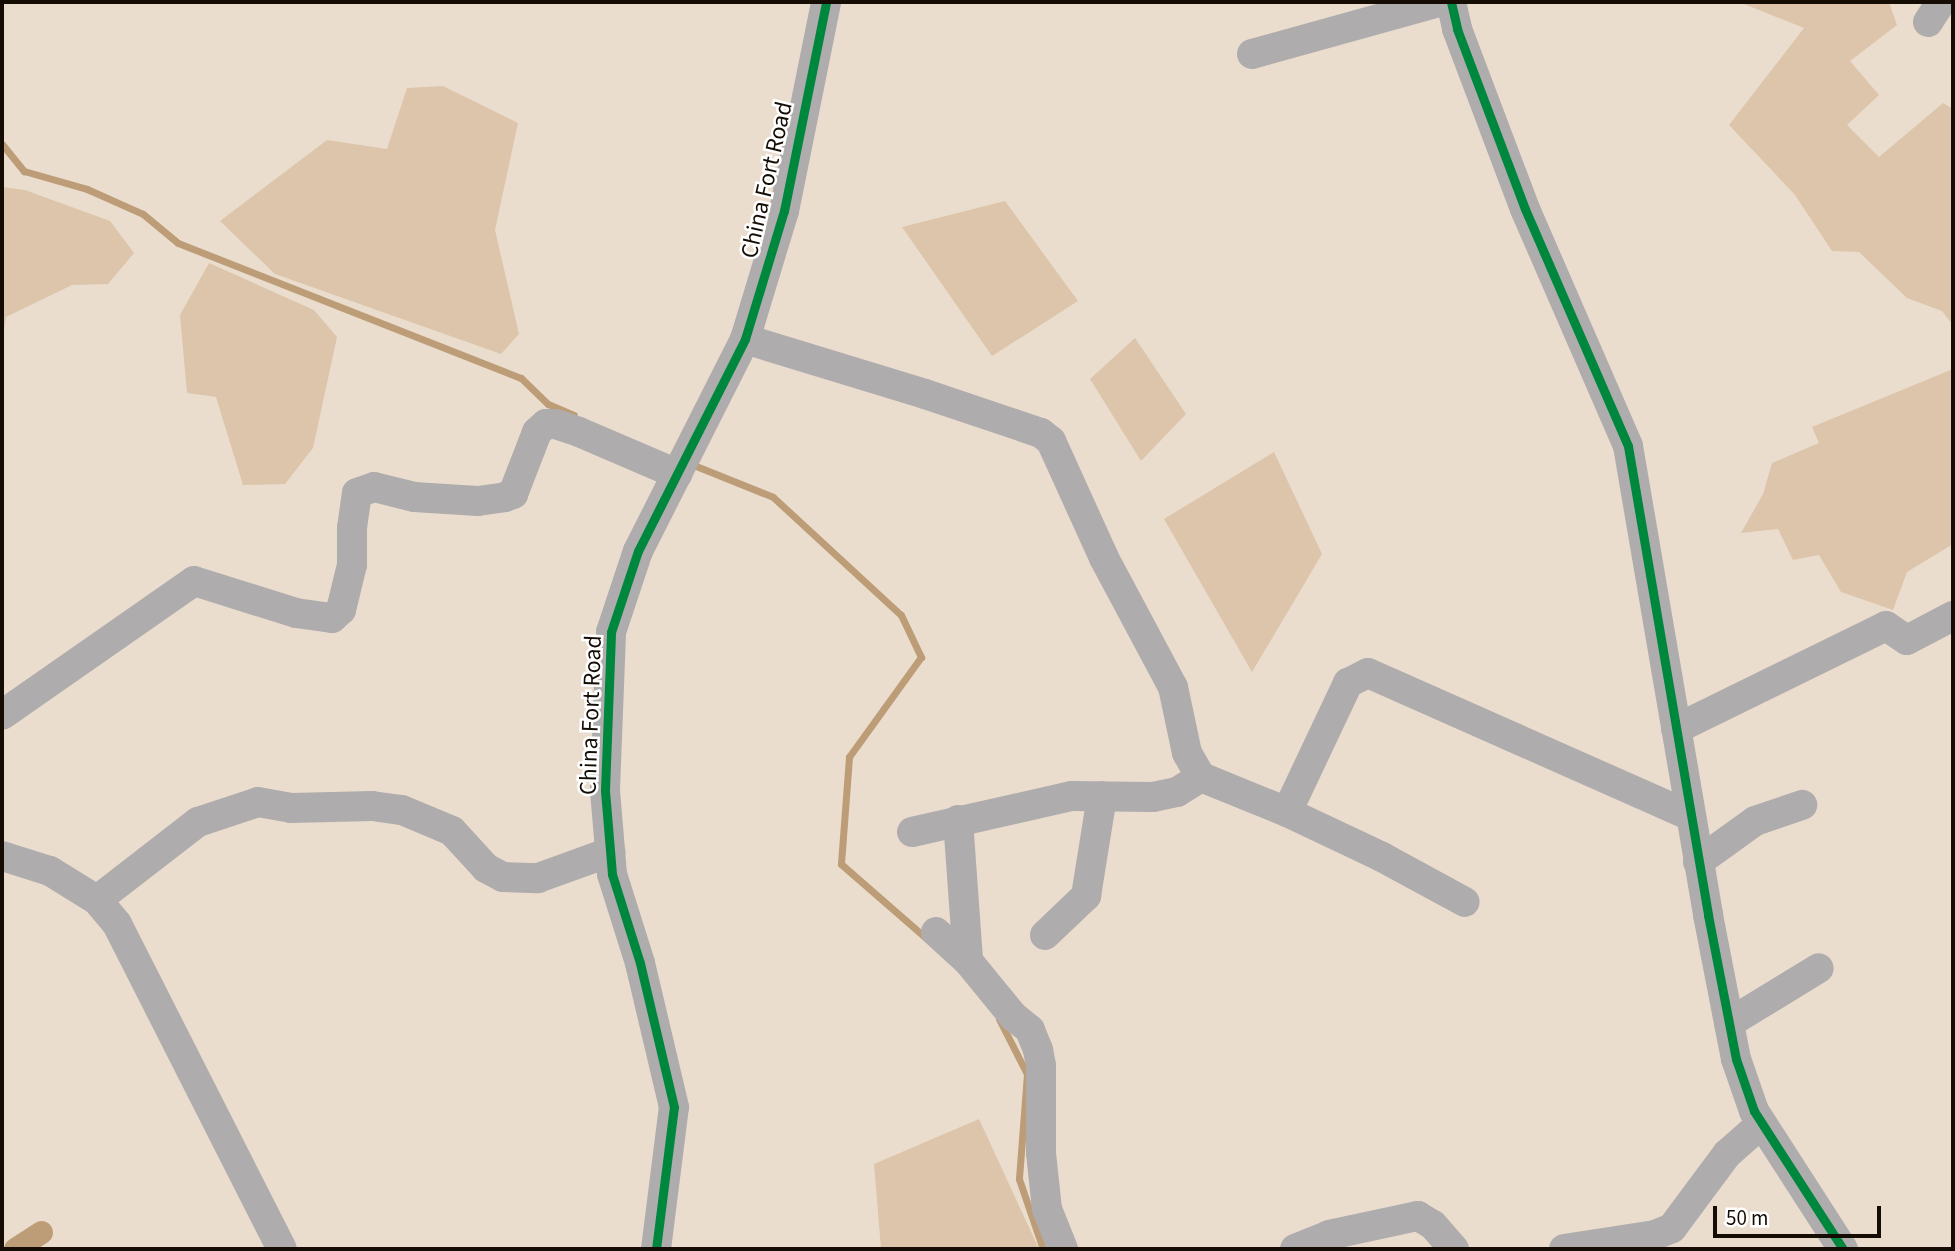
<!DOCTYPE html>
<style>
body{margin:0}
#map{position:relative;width:1955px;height:1251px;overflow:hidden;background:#ebddcd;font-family:"Source Sans 3",sans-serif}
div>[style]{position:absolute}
.green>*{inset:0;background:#dcc5aa}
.stream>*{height:7px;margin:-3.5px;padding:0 3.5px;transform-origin:3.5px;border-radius:3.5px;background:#bd9d77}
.canal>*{height:23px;margin:-11.5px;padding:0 11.5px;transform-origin:11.5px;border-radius:11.5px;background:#bd9d77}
.minor>*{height:30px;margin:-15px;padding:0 15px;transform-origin:15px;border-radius:15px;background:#afacae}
.cycleway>*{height:9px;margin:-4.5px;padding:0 4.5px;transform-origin:4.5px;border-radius:4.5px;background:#00873e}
span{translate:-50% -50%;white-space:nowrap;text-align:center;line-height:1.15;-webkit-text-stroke:5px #fff;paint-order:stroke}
.street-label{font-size:24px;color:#150c04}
.frame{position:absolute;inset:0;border:4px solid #150c04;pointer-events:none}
.scale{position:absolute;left:1713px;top:1206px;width:168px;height:32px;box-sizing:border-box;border:4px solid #150c04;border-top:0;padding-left:9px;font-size:21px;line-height:24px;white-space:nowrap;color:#150c04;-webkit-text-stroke:5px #fff;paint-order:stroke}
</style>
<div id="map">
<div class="green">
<div style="clip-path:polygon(1739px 2px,1889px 2px,1897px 25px,1850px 61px,1879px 95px,1847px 125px,1879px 157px,1943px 103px,1953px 109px,1953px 325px,1942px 311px,1907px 298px,1859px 252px,1832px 251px,1795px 195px,1729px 125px,1804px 28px)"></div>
<div style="clip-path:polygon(443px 86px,518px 123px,495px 230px,519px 334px,501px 354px,275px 274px,220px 221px,327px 140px,387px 149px,407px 88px)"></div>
<div style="clip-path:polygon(2px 187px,25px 190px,110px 221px,134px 253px,108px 284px,72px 285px,6px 317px,2px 340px)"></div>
<div style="clip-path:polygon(1005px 201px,1078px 301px,992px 356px,902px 227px)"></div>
<div style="clip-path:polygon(209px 263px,314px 310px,337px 337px,313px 448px,285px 484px,243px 485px,216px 397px,187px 393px,180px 315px)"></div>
<div style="clip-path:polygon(1135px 338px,1186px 414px,1141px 461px,1090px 379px)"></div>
<div style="clip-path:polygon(1953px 369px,1953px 544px,1907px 572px,1893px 610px,1841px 592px,1819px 555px,1793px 560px,1778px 529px,1741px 533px,1763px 494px,1772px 463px,1819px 443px,1812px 427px)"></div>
<div style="clip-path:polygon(1274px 452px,1322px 554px,1252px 672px,1164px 519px)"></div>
<div style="clip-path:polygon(979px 1119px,1039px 1249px,881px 1249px,874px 1164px)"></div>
</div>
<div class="stream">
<div style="left:2px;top:144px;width:35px;rotate:51deg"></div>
<div style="left:24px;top:171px;width:66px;rotate:15.9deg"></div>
<div style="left:87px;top:189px;width:61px;rotate:24.1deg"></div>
<div style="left:143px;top:214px;width:45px;rotate:39.6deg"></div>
<div style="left:178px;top:243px;width:369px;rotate:21.5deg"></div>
<div style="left:521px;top:378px;width:37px;rotate:44deg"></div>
<div style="left:548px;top:404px;width:28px;rotate:23deg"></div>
<div style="left:691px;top:464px;width:88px;rotate:21.9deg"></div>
<div style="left:773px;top:497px;width:174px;rotate:42.7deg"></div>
<div style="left:901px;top:615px;width:47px;rotate:64.5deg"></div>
<div style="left:921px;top:657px;width:123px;rotate:125.8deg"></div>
<div style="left:849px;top:757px;width:107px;rotate:94.3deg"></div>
<div style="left:841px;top:864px;width:114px;rotate:41.1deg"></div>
<div style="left:999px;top:1019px;width:62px;rotate:63deg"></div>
<div style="left:1027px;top:1074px;width:105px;rotate:94.4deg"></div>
<div style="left:1019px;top:1179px;width:74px;rotate:71.1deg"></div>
</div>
<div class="canal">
<div style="left:15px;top:1249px;width:31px;rotate:-33deg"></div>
</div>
<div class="minor">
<div style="left:1451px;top:2px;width:28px;rotate:77deg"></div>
<div style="left:1457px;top:29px;width:192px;rotate:69.3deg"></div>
<div style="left:1525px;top:209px;width:258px;rotate:66.5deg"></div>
<div style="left:1628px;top:446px;width:476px;rotate:80.3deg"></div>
<div style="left:1708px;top:915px;width:147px;rotate:79deg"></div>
<div style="left:1736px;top:1059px;width:55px;rotate:70.9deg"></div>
<div style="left:1754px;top:1111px;width:164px;rotate:57.2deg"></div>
<div style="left:1928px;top:22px;width:24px;rotate:-57deg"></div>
<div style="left:1252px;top:54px;width:194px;rotate:-15.5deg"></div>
<div style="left:745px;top:339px;width:188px;rotate:17deg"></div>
<div style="left:925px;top:394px;width:122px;rotate:18.6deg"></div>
<div style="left:1041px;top:433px;width:13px;rotate:39deg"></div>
<div style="left:1051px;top:441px;width:128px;rotate:65.6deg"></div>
<div style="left:1104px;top:558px;width:146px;rotate:61.9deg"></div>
<div style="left:1173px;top:687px;width:67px;rotate:78deg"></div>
<div style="left:1187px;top:753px;width:28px;rotate:60deg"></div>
<div style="left:1201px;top:777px;width:93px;rotate:22.1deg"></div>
<div style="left:1287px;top:812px;width:105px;rotate:25.3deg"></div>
<div style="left:1382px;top:857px;width:94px;rotate:28.5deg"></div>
<div style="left:2px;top:715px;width:234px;rotate:-34.9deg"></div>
<div style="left:194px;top:581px;width:107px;rotate:17.4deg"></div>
<div style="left:296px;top:613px;width:36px;rotate:8deg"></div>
<div style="left:332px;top:618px;width:12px;rotate:-42deg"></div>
<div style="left:341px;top:610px;width:46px;rotate:-76.3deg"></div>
<div style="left:352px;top:565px;width:37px;rotate:-90deg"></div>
<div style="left:352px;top:528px;width:35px;rotate:-82deg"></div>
<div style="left:357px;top:493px;width:18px;rotate:-19deg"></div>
<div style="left:374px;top:487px;width:41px;rotate:14deg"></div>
<div style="left:414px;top:497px;width:64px;rotate:3.6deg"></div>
<div style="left:478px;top:501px;width:27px;rotate:-8deg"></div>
<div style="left:505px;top:497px;width:9px;rotate:-21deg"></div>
<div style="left:513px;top:494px;width:66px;rotate:-68.8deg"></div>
<div style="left:537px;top:432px;width:12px;rotate:-42deg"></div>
<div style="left:546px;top:424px;width:9px"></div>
<div style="left:555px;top:424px;width:25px;rotate:18deg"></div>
<div style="left:579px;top:432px;width:107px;rotate:23.2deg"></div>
<div style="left:1676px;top:729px;width:234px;rotate:-26.1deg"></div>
<div style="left:1886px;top:626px;width:25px;rotate:34deg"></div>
<div style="left:1907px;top:640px;width:52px;rotate:-27.6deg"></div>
<div style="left:1287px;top:812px;width:143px;rotate:-64.7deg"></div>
<div style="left:1348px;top:683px;width:22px;rotate:-27deg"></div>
<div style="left:1368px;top:673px;width:353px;rotate:23.9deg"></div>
<div style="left:958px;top:820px;width:141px;rotate:85.9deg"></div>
<div style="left:912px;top:832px;width:164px;rotate:-12.7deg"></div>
<div style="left:1072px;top:796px;width:81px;rotate:0.7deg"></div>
<div style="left:1153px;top:797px;width:25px;rotate:-12deg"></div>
<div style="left:1177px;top:792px;width:28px;rotate:-32deg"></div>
<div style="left:2px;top:856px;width:50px;rotate:17.4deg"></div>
<div style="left:50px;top:871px;width:55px;rotate:31.7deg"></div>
<div style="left:97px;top:900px;width:31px;rotate:50deg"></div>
<div style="left:117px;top:924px;width:364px;rotate:63.1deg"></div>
<div style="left:1698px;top:862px;width:70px;rotate:-35.7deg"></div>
<div style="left:1755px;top:821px;width:50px;rotate:-18.8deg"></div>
<div style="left:97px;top:900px;width:128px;rotate:-37.7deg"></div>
<div style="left:198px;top:822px;width:63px;rotate:-18.4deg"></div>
<div style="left:258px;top:802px;width:34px;rotate:10deg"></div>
<div style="left:291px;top:808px;width:81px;rotate:-1.4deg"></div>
<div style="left:372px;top:806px;width:30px;rotate:8deg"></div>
<div style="left:402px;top:810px;width:54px;rotate:22.8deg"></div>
<div style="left:452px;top:831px;width:50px;rotate:47.4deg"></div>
<div style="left:486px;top:868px;width:19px;rotate:28deg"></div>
<div style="left:503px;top:877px;width:35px;rotate:2deg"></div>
<div style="left:538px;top:878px;width:77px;rotate:-19.9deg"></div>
<div style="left:936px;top:932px;width:43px;rotate:42.2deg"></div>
<div style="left:968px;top:961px;width:71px;rotate:50.7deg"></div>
<div style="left:1013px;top:1016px;width:22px;rotate:39deg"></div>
<div style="left:1030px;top:1030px;width:22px;rotate:68deg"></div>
<div style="left:1038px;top:1050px;width:16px;rotate:79deg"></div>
<div style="left:1041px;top:1066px;width:87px;rotate:90deg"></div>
<div style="left:1041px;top:1153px;width:56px;rotate:83.9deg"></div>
<div style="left:1047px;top:1209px;width:43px;rotate:68.2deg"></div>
<div style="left:1045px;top:935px;width:57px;rotate:-43.6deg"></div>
<div style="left:1086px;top:896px;width:101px;rotate:-80.9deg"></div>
<div style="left:1729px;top:1023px;width:105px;rotate:-31.4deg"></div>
<div style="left:656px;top:1249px;width:143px;rotate:-82.8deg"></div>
<div style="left:674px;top:1107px;width:148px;rotate:-103.3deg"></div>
<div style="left:640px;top:963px;width:93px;rotate:-107.5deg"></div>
<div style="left:612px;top:874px;width:84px;rotate:-94.8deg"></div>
<div style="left:605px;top:790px;width:158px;rotate:-87.8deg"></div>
<div style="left:611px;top:632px;width:85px;rotate:-71.6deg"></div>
<div style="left:638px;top:551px;width:237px;rotate:-63.2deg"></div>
<div style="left:745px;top:339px;width:134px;rotate:-73.1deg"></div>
<div style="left:784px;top:211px;width:213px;rotate:-78.6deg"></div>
<div style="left:1295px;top:1249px;width:37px;rotate:-22deg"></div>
<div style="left:1329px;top:1235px;width:91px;rotate:-12.1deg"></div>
<div style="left:1418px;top:1216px;width:17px;rotate:31deg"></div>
<div style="left:1433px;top:1225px;width:32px;rotate:49deg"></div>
<div style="left:1564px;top:1249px;width:92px;rotate:-8.7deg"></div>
<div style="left:1655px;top:1235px;width:18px;rotate:-22deg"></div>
<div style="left:1672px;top:1228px;width:92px;rotate:-53.4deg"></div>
<div style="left:1727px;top:1154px;width:45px;rotate:-41.4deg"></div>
</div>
<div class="cycleway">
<div style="left:1451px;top:2px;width:28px;rotate:77deg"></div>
<div style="left:1457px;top:29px;width:192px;rotate:69.3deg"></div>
<div style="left:1525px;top:209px;width:258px;rotate:66.5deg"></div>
<div style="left:1628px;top:446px;width:476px;rotate:80.3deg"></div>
<div style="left:1708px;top:915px;width:147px;rotate:79deg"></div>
<div style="left:1736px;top:1059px;width:55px;rotate:70.9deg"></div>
<div style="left:1754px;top:1111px;width:164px;rotate:57.2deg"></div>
<div style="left:656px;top:1249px;width:143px;rotate:-82.8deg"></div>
<div style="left:674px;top:1107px;width:148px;rotate:-103.3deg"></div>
<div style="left:640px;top:963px;width:93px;rotate:-107.5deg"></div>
<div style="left:612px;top:874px;width:84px;rotate:-94.8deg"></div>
<div style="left:605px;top:790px;width:158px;rotate:-87.8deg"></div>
<div style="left:611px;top:632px;width:85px;rotate:-71.6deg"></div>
<div style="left:638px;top:551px;width:237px;rotate:-63.2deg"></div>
<div style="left:745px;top:339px;width:134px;rotate:-73.1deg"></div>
<div style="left:784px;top:211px;width:213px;rotate:-78.6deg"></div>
</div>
<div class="street-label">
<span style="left:767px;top:180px;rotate:-77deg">China Fort Road</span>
<span style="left:591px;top:715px;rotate:-88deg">China Fort Road</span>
</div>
<div class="frame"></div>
<div class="scale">50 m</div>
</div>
